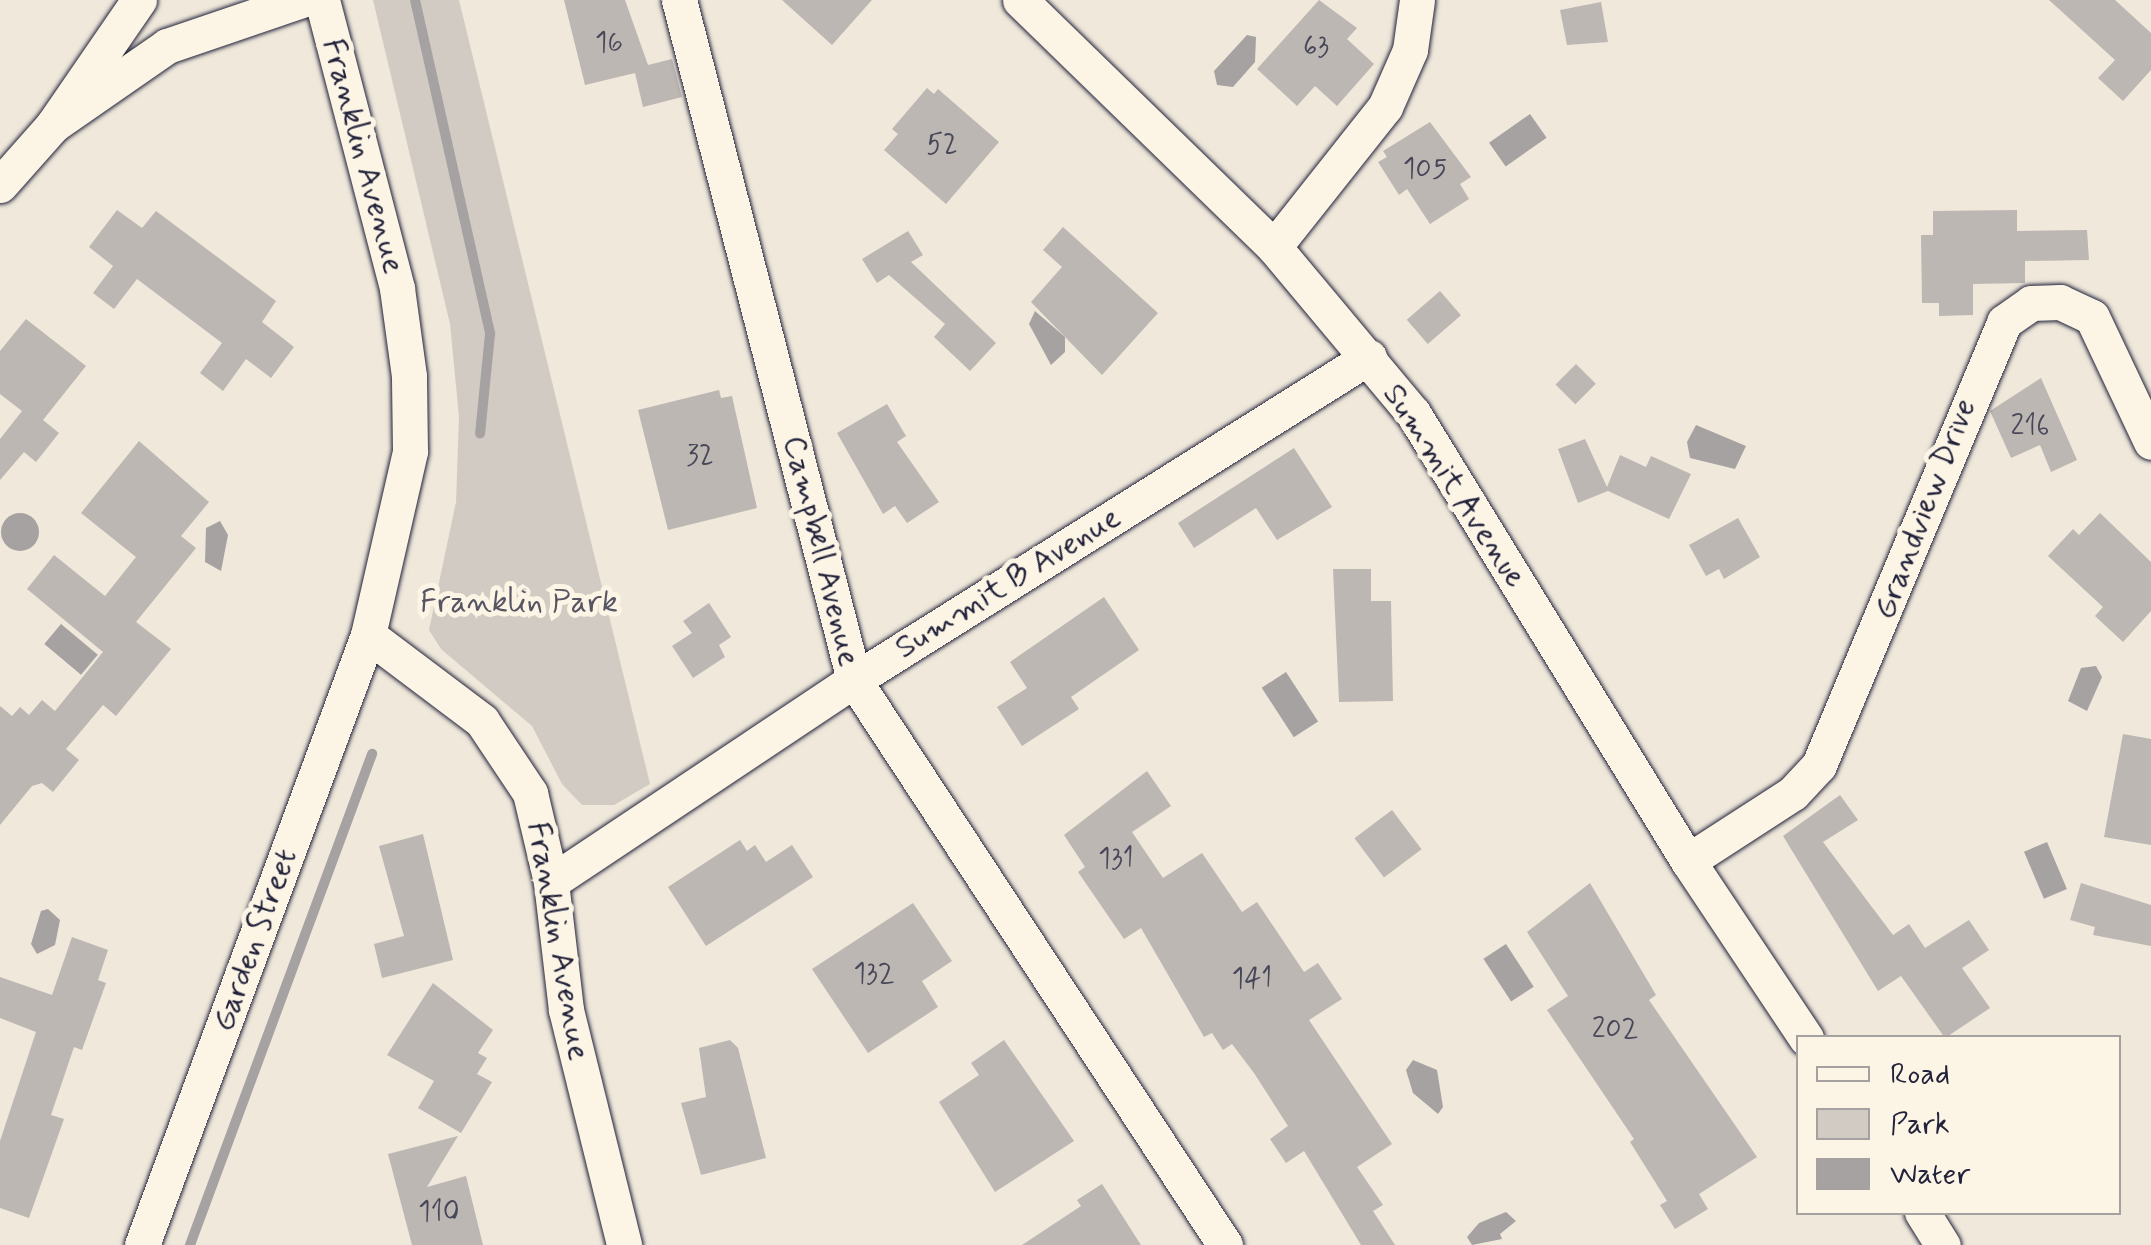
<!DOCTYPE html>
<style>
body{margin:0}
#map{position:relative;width:2151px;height:1245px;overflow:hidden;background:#efe8db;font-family:Mynerve,sans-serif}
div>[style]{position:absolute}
.green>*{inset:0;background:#d1cbc3}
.water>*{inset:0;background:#a6a2a2;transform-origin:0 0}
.round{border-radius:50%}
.stream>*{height:10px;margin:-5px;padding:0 5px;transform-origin:5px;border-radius:5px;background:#a6a2a2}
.building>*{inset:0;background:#bcb7b3;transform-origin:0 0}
.roads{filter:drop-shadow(0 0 2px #22223b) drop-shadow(0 0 2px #22223b)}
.minor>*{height:35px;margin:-17.5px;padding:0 17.5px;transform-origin:17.5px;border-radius:17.5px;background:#fcf5e5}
span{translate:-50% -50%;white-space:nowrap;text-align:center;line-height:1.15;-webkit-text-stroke:10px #fcf5e5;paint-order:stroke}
.number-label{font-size:28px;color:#484759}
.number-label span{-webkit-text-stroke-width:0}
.street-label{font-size:32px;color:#22223b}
.park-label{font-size:32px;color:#575564}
.legend{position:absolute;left:1796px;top:1035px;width:325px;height:180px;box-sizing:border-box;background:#fcf5e5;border:2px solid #a5a1a1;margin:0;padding:12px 18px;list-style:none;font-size:30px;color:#22223b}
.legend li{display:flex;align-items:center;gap:20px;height:50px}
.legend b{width:50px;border:2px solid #a5a1a1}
</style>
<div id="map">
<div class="green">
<div style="clip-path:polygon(373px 0,459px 0,650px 784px,614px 805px,582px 805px,562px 784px,532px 726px,441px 649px,429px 630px,456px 502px,459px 417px,450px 324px)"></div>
</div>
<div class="water">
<div style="clip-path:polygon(1247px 35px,1256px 37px,1255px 62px,1233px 87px,1217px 85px,1214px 71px)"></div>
<div style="left:1530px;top:114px;width:29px;height:50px;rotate:55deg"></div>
<div style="clip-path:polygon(1035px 311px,1065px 337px,1065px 352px,1051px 365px,1029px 324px)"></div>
<div style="clip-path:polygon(1696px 425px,1746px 446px,1735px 469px,1690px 458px,1687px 442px)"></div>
<div class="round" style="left:1px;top:513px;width:38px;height:38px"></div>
<div style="clip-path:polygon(220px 521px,228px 535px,221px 571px,205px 562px,206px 528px)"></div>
<div style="left:61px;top:624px;width:48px;height:26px;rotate:40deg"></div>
<div style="clip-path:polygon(2096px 666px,2102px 677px,2087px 711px,2068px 701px,2081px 668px)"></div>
<div style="left:1286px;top:672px;width:59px;height:29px;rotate:57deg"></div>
<div style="left:2047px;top:842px;width:51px;height:25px;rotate:67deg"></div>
<div style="clip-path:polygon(48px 909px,60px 920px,55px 945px,37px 954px,31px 944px,41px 911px)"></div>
<div style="left:1506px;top:944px;width:51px;height:27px;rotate:57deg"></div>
<div style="clip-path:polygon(1413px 1060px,1437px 1070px,1443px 1107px,1438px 1114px,1413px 1093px,1406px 1070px)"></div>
<div style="clip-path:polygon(1506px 1212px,1516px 1221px,1500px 1234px,1502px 1239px,1472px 1245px,1467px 1237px,1479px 1223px)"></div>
</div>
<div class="stream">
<div style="left:415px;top:0;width:342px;rotate:77.3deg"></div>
<div style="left:490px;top:334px;width:100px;rotate:95.7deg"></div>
<div style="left:190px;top:1245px;width:524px;rotate:-69.66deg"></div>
</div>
<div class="building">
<div style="clip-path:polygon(564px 0,625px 0,648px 65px,672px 59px,682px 97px,643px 107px,635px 73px,585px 85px)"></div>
<div style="clip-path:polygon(782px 0,872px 0,832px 45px)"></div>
<div style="clip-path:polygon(1319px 0,1357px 28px,1347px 39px,1374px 64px,1337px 106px,1315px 86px,1297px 106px,1257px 69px)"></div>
<div style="clip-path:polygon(2049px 0,2115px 0,2151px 33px,2151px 70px,2123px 101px,2098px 78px,2115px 60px)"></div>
<div style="clip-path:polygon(1601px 2px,1608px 42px,1567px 45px,1560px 10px)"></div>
<div style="clip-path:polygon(927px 88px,934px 94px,938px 89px,999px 142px,946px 204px,884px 150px,898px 134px,892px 129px)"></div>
<div style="clip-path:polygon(1430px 122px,1471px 177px,1460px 184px,1469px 199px,1430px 224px,1407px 189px,1399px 195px,1378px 162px,1387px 157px,1383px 151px)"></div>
<div style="clip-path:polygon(117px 210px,142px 228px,156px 211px,276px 301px,262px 322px,294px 347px,271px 378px,246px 359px,223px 391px,200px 373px,222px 343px,137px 279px,114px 309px,93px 293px,113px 266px,89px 247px)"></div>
<div style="clip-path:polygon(2017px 210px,2017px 231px,2087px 230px,2089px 260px,2025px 261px,2025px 283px,1973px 284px,1973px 315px,1939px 316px,1939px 303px,1922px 303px,1921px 235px,1933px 235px,1933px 211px)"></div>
<div style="clip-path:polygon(1063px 227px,1158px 313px,1102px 375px,1031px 302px,1062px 267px,1043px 250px)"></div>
<div style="clip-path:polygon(908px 231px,923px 255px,911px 262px,996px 343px,970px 371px,934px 337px,945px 324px,889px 275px,877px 283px,862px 259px)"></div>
<div style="left:1440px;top:291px;width:32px;height:44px;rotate:49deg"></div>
<div style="clip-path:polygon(26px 319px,86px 366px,43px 420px,59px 433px,36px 462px,24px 452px,0 480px,0 439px,22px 411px,0 394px,0 351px)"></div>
<div style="left:1576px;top:364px;width:28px;height:29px;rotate:45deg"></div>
<div style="clip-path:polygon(2041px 378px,2077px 460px,2051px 472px,2040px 445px,2011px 458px,1990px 411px)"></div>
<div style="clip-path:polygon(719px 390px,721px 398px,732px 396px,757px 508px,668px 530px,638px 410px)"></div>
<div style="clip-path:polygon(887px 404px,906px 436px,897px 442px,939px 502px,907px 523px,895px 506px,883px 514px,837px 433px)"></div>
<div style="clip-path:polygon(1585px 439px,1607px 487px,1620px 455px,1646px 467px,1651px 456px,1691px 474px,1669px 519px,1608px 491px,1578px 503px,1558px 449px)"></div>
<div style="clip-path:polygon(139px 441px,209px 502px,181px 536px,196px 548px,136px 622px,171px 649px,116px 716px,103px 705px,66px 749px,79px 760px,53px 792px,42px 783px,32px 786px,0 825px,0 706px,12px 716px,20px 707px,29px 715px,42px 700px,55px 711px,103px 652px,27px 589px,54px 555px,105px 596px,136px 557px,81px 513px)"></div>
<div style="clip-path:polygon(1294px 448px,1332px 507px,1277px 540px,1256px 508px,1194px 548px,1178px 523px)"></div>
<div style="clip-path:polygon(2100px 513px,2151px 562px,2151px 611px,2123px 642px,2095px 616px,2103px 607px,2048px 556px,2073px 529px,2079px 535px)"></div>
<div style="clip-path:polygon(1738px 518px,1760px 557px,1724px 579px,1719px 569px,1706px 576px,1689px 545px)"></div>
<div style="clip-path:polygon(1333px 569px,1371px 569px,1371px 601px,1391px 601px,1393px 701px,1339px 702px)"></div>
<div style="clip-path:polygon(1104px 597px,1139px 650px,1071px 697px,1079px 709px,1022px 746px,997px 707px,1027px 688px,1010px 662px)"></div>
<div style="clip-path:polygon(709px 603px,731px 637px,719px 645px,725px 657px,693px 678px,672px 646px,692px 633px,683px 621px)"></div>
<div style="clip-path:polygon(2123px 734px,2151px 739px,2151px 845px,2104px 837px)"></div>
<div style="clip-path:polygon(1147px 771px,1171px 806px,1132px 832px,1163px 878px,1202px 853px,1242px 912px,1257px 902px,1304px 972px,1318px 963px,1342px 999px,1309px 1020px,1392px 1144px,1357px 1167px,1383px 1205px,1373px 1211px,1395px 1245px,1361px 1245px,1304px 1151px,1286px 1163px,1270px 1139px,1288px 1126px,1254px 1073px,1232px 1044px,1223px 1050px,1212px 1033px,1204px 1037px,1141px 928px,1124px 939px,1078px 872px,1085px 867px,1064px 835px)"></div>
<div style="clip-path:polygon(1840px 795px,1858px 820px,1823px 842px,1893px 935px,1909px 924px,1925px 948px,1969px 920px,1989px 950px,1962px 968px,1990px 1008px,1945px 1038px,1901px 976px,1878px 991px,1783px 836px)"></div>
<div style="left:1392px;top:810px;width:49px;height:47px;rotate:53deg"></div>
<div style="clip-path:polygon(423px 834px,453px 960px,382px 978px,374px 944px,404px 936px,379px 846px)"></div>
<div style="clip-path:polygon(740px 840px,747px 851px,755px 845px,766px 862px,792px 845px,813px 877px,706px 946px,668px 887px)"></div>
<div style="clip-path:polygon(1590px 883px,1656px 995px,1649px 1000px,1757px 1157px,1699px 1194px,1708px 1209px,1675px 1229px,1660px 1205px,1667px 1201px,1630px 1142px,1634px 1139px,1547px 1010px,1568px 996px,1527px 932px)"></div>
<div style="clip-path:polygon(2081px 883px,2151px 905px,2151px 946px,2093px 935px,2095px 927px,2070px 920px)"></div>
<div style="clip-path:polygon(913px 903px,952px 961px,922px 981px,938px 1007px,868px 1053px,812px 969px)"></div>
<div style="clip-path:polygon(72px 937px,108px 950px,98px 980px,106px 983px,82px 1050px,74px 1047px,51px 1115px,64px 1119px,29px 1218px,0 1208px,0 1141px,36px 1032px,0 1018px,0 977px,52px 995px)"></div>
<div style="clip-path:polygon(433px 983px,493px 1030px,478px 1053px,487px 1058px,477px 1074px,492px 1082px,461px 1133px,418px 1108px,434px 1081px,387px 1055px)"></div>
<div style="clip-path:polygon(730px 1040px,738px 1048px,766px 1158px,701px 1175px,681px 1103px,706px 1097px,699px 1048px)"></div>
<div style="clip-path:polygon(1004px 1040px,1074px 1141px,995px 1192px,939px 1102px,979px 1075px,971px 1063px)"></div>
<div style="clip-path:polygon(458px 1136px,427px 1187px,466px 1176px,483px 1245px,412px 1245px,388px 1154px)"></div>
<div style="clip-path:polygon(1102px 1184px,1141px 1245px,1022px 1245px,1081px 1206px,1077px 1200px)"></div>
</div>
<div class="roads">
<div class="minor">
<div style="left:679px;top:0;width:702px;rotate:75.57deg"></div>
<div style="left:854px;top:680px;width:676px;rotate:56.71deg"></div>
<div style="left:1020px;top:0;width:354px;rotate:44.2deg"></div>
<div style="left:1274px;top:247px;width:217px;rotate:50.1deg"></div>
<div style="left:1413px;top:413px;width:526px;rotate:58.46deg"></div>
<div style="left:1688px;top:861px;width:213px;rotate:56.3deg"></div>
<div style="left:53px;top:125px;width:139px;rotate:-34.7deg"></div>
<div style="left:167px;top:46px;width:143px;rotate:-18.8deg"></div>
<div style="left:0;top:185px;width:80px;rotate:-48.5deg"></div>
<div style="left:53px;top:125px;width:152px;rotate:-55.5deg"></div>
<div style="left:1274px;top:247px;width:179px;rotate:-51.6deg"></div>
<div style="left:1385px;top:107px;width:62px;rotate:-66.3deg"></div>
<div style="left:1410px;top:50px;width:50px;rotate:-82deg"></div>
<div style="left:368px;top:635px;width:143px;rotate:37deg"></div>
<div style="left:482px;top:721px;width:87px;rotate:56.3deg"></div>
<div style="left:530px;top:793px;width:91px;rotate:76.7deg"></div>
<div style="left:551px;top:882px;width:129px;rotate:83.3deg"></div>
<div style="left:566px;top:1010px;width:242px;rotate:76.1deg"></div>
<div style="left:1688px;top:861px;width:125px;rotate:-32.9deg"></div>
<div style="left:1793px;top:793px;width:38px;rotate:-47deg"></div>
<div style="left:1819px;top:765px;width:480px;rotate:-67.3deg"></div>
<div style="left:2004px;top:322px;width:33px;rotate:-35deg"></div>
<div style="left:2031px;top:303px;width:29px;rotate:-2deg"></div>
<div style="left:2060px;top:302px;width:35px;rotate:25deg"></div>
<div style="left:2092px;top:317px;width:138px;rotate:64.7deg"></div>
<div style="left:551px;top:882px;width:364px;rotate:-33.7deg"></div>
<div style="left:854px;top:680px;width:608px;rotate:-32.1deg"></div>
<div style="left:1922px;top:1212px;width:39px;rotate:58deg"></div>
<div style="left:142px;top:1245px;width:651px;rotate:-69.67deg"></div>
<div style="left:368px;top:635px;width:189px;rotate:-77.1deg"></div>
<div style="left:410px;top:451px;width:75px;rotate:-90.8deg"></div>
<div style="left:409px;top:376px;width:89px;rotate:-97.8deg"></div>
<div style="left:397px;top:288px;width:298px;rotate:-104.6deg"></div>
</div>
</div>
<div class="number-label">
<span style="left:609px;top:44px">16</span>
<span style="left:1316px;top:48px">63</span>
<span style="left:942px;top:146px">52</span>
<span style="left:1425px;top:170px">105</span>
<span style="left:2030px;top:427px">216</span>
<span style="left:700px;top:457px">32</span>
<span style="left:1116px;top:860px">131</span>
<span style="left:874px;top:975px">132</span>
<span style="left:1252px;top:980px">141</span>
<span style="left:1615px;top:1030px">202</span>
<span style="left:439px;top:1213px">110</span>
</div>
<div class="street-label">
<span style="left:363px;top:156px;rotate:75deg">Franklin Avenue</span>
<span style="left:1454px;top:486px;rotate:57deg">Summit Avenue</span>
<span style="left:1925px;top:509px;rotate:-69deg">Grandview Drive</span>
<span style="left:821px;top:551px;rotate:76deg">Campbell Avenue</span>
<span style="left:1008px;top:583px;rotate:-32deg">Summit B Avenue</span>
<span style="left:255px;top:940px;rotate:-70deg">Garden Street</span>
<span style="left:558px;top:941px;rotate:80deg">Franklin Avenue</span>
</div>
<div class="park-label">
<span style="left:519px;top:602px">Franklin Park</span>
</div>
<ul class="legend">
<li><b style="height:12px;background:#fcf5e5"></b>Road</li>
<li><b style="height:28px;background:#d1cbc3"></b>Park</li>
<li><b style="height:28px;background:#a6a2a2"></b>Water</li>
</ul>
</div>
